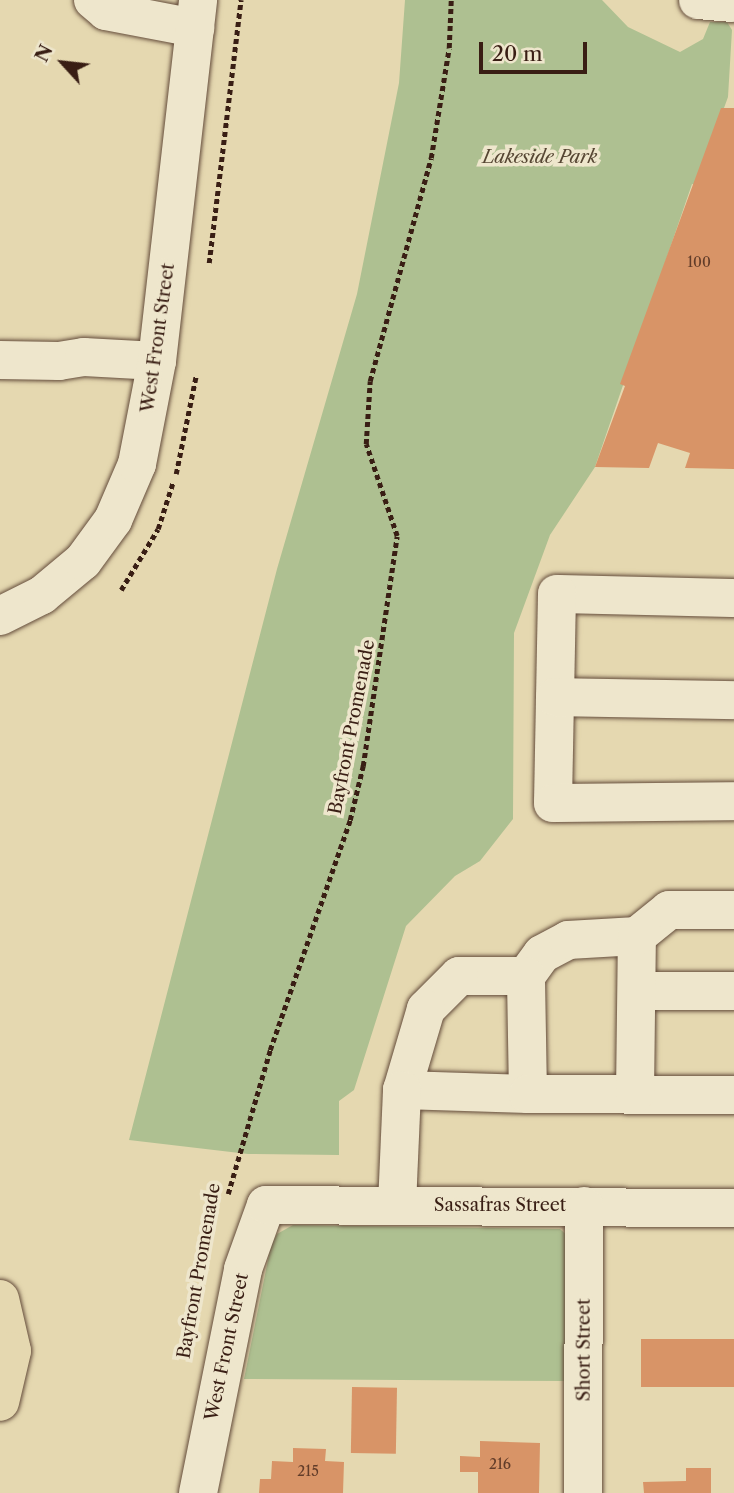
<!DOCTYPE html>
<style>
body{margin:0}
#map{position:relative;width:734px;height:1493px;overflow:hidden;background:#e5d8b0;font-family:"Libre Caslon Text",serif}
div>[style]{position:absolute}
.green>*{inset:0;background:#aec091}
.building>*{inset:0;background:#d89467;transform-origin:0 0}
.path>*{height:4.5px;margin-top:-2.25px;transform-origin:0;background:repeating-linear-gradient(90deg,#391e14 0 5px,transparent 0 8.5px)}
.roads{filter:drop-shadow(0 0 2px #644c3b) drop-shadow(0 0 2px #644c3b)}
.minor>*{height:38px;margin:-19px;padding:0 19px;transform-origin:19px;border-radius:19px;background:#eee6cc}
.highway>*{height:38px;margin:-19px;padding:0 19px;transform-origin:19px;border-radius:19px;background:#e5d8b0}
span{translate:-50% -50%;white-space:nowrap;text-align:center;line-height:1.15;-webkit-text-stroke:7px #eee6cc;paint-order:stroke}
.number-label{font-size:14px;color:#613c29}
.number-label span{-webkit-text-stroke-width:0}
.park-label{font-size:18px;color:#564633;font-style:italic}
.street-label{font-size:18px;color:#391e14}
.north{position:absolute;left:28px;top:28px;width:70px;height:70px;-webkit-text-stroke:5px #eee6cc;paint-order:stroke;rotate:297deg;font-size:19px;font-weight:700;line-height:28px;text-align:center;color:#391e14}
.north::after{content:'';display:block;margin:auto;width:24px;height:32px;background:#391e14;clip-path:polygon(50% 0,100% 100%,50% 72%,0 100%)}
.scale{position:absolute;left:479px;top:42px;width:108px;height:32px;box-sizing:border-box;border:4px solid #391e14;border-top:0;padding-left:9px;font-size:21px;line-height:24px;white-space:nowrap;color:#391e14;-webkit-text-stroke:5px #eee6cc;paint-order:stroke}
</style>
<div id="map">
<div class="green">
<div style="clip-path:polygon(405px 0,602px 0,628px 27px,680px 52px,703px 39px,710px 22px,727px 22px,732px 30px,728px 97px,696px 185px,692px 184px,595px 467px,550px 535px,514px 633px,513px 819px,480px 861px,455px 876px,406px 926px,354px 1090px,339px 1101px,339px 1155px,248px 1154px,129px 1140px,277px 569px,357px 294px,399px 83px)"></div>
<div style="clip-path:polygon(293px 1225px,560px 1229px,568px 1236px,564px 1381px,244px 1379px,271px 1245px,277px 1234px)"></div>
</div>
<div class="building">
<div style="clip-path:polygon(721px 108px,734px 108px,734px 469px,685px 468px,690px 453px,658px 443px,649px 468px,595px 467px,625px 386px,620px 384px)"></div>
<div style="left:734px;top:1339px;width:48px;height:93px;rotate:90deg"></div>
<div style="left:352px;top:1387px;width:45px;height:66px;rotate:1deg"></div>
<div style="clip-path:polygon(480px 1441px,540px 1443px,539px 1493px,478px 1493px,478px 1472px,460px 1472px,460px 1456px,480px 1457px)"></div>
<div style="clip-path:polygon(293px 1448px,326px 1449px,325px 1461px,344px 1462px,343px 1493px,259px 1493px,260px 1479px,271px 1479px,272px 1461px,293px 1462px)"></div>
<div style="clip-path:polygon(686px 1468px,711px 1468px,711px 1493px,644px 1493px,643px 1482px,686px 1481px)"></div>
</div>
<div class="path">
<div style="left:209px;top:263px;width:265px;rotate:-83.1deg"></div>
<div style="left:176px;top:474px;width:100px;rotate:-78.5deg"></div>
<div style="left:121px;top:590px;width:71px;rotate:-58.8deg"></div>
<div style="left:158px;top:529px;width:49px;rotate:-72.3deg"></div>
<div style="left:228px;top:1194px;width:150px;rotate:-73.7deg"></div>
<div style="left:270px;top:1050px;width:244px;rotate:-70.8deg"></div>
<div style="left:350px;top:820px;width:56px;rotate:-76.5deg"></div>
<div style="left:363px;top:766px;width:232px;rotate:-81.6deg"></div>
<div style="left:397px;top:536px;width:97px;rotate:-108.6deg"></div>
<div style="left:366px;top:444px;width:63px;rotate:-86.4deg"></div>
<div style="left:370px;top:381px;width:231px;rotate:-74.7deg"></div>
<div style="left:431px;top:158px;width:111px;rotate:-80.7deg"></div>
<div style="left:449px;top:48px;width:48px;rotate:-87.6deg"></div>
</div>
<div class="roads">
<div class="minor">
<div style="left:93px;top:0;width:17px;rotate:40deg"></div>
<div style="left:106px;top:11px;width:91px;rotate:10.8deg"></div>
<div style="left:698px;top:0;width:36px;rotate:5deg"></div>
<div style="left:0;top:360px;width:59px;rotate:1deg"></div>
<div style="left:59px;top:361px;width:25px;rotate:-9deg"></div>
<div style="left:84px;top:357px;width:73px;rotate:3.1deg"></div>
<div style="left:734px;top:598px;width:177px;rotate:-178.7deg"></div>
<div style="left:557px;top:594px;width:209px;rotate:91.1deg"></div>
<div style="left:553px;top:803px;width:181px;rotate:-0.6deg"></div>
<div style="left:0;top:616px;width:47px;rotate:-26.6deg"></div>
<div style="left:42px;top:595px;width:53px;rotate:-39.7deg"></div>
<div style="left:83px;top:561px;width:51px;rotate:-53.8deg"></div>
<div style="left:113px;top:520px;width:61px;rotate:-66.8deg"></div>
<div style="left:137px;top:464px;width:105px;rotate:-79deg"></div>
<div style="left:157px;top:361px;width:363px;rotate:-83.5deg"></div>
<div style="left:555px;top:697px;width:179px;rotate:1deg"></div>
<div style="left:526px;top:976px;width:27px;rotate:-54deg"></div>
<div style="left:542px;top:954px;width:30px;rotate:-28deg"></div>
<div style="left:568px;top:940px;width:69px;rotate:-3.3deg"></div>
<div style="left:638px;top:991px;width:96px"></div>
<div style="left:528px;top:1094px;width:118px;rotate:-91deg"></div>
<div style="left:526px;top:976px;width:67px;rotate:180deg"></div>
<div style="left:459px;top:976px;width:47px;rotate:135deg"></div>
<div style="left:426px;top:1009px;width:84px;rotate:106.5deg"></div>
<div style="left:402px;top:1090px;width:126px;rotate:1.8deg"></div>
<div style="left:528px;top:1094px;width:206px;rotate:0.3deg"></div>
<div style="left:635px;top:1094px;width:158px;rotate:-89.3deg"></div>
<div style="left:637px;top:936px;width:41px;rotate:-39.1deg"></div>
<div style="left:669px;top:910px;width:65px"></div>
<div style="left:397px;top:1205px;width:115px;rotate:-87.5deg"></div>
<div style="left:198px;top:1493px;width:228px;rotate:-78.6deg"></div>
<div style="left:243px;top:1269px;width:68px;rotate:-70.2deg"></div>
<div style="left:266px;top:1205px;width:468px;rotate:0.4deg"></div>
<div style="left:583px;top:1493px;width:287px;rotate:-89.8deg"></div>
</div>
<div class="highway">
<div style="left:0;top:1299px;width:53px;rotate:77deg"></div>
<div style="left:12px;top:1351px;width:52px;rotate:103.2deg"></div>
</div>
</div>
<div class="number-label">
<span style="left:699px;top:262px">100</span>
<span style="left:500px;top:1464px">216</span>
<span style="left:308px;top:1471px">215</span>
</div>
<div class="park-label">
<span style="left:540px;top:157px">Lakeside Park</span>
</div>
<div class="street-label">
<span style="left:158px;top:338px;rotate:-82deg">West Front Street</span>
<span style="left:352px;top:727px;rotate:-79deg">Bayfront Promenade</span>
<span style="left:500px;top:1205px">Sassafras Street</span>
<span style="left:199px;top:1271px;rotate:-80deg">Bayfront Promenade</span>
<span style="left:227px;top:1347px;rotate:-78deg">West Front Street</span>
<span style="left:584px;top:1350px;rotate:-90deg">Short Street</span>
</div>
<div class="north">N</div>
<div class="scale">20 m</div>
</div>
